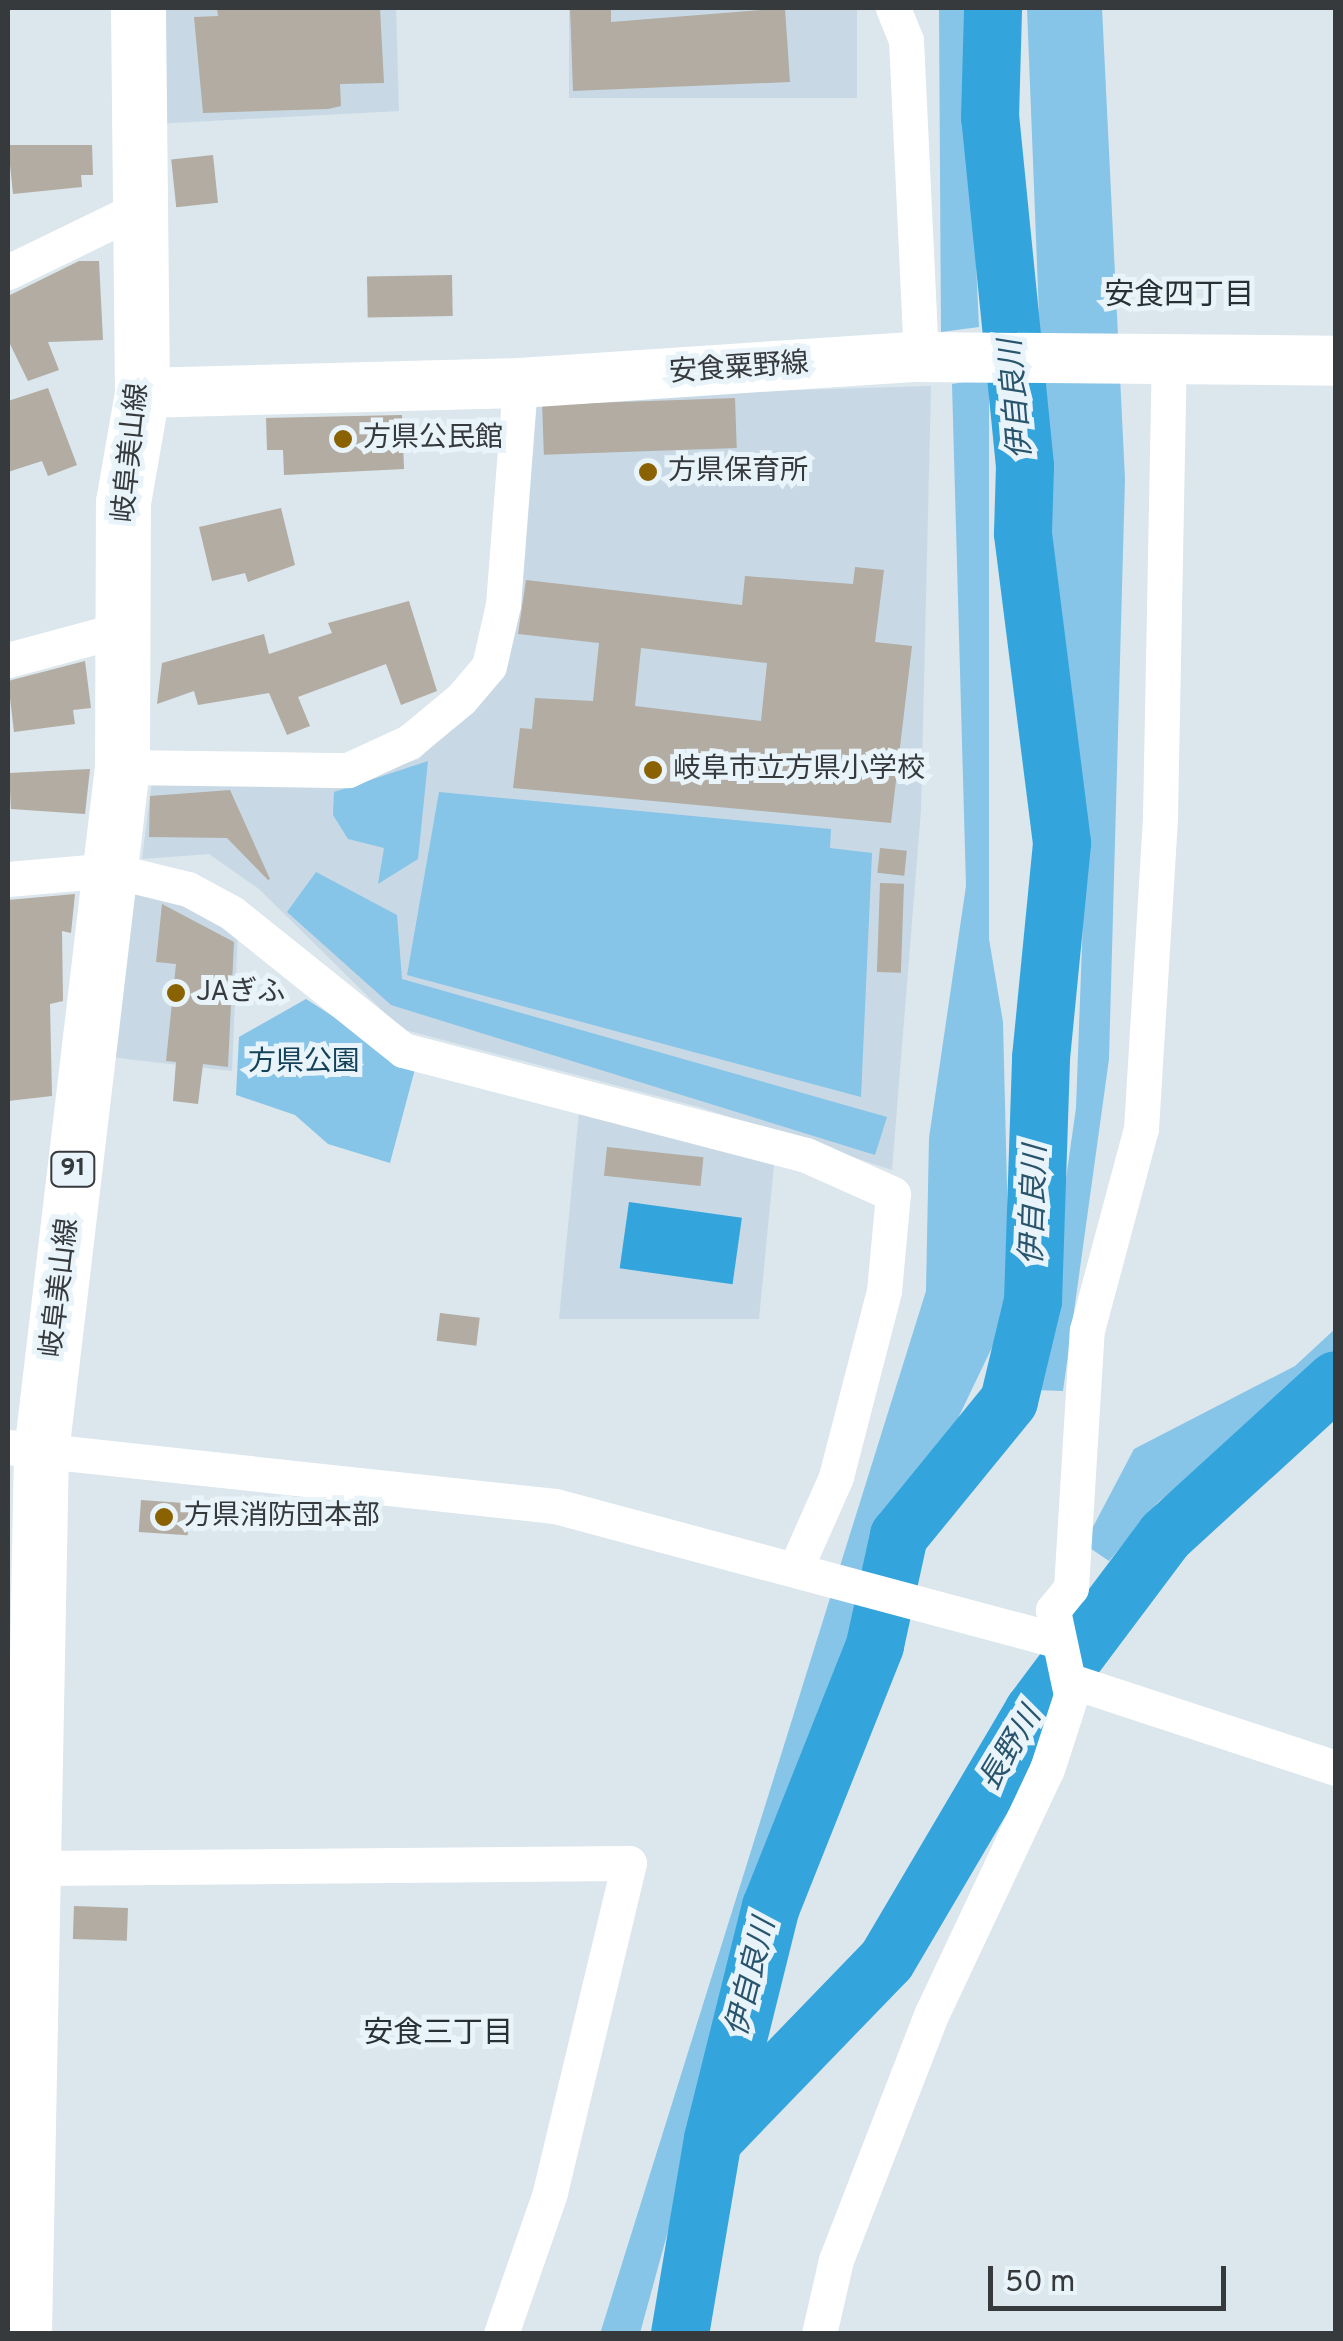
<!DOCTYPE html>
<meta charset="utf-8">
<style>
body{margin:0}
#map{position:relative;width:1343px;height:2341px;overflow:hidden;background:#dbe6ed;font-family:Overpass,"Noto Sans JP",sans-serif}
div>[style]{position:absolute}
.built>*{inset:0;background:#c8d9e5;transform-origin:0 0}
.green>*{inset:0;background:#86c4e8}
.water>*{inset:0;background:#34a5dc;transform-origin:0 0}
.river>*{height:58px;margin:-29px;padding:0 29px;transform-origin:29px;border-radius:29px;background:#34a5dc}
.building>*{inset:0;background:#b2aca2;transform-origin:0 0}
.street>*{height:35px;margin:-17.5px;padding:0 17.5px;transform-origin:17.5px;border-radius:17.5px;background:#fff}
.secondary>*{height:50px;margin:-25px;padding:0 25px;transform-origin:25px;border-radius:25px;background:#fff}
.primary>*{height:55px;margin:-27.5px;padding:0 27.5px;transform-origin:27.5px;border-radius:27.5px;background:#fff}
.dots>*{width:28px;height:28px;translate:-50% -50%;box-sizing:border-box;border:5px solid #e8f3fa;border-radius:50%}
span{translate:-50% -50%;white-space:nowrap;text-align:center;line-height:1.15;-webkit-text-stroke:10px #e8f3fa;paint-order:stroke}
.shield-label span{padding:2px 8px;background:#e8f3fa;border:2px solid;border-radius:8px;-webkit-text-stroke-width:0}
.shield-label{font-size:25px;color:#363a3d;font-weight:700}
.street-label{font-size:28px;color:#363a3d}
.poi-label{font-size:28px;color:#363a3d}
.left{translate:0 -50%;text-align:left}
.park-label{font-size:28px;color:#144259}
.neighbourhood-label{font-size:30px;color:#283136}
.water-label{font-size:30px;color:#28546c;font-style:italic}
.frame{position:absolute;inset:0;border:10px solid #363a3d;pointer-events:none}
.scale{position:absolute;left:988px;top:2266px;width:238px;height:45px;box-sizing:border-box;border:5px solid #363a3d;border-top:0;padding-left:12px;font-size:30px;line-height:35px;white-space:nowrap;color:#363a3d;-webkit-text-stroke:8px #e8f3fa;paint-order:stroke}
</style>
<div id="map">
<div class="built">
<div style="clip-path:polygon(161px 8px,396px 8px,399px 111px,155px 124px)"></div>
<div style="left:569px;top:8px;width:288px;height:90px"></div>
<div style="clip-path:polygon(931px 386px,921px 810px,892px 1170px,699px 1107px,401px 1029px,259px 889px,209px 854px,142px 859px,152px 781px,341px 783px,419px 759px,495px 680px,535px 398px)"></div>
<div style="clip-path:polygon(132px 884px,238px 930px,232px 1071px,109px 1057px)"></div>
<div style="clip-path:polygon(579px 1112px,774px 1165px,759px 1319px,559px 1319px)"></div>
</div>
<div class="green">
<div style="clip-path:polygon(939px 8px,964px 8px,979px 327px,941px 332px)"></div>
<div style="clip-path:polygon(1027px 8px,1102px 8px,1125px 479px,1109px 1059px,1063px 1391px,1036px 1390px,1076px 1108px,1083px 919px,1046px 494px)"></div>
<div style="clip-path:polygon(989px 378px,989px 939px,1003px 1022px,1010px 1310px,935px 1466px,903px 1504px,731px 2002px,640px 2333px,600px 2334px,926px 1291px,929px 1138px,966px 886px,952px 384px)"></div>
<div style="clip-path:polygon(428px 761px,418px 859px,378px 884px,384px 848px,348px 839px,333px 815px,334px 792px)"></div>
<div style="clip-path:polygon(439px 792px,831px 829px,830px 848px,872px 853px,861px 1097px,407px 975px)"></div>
<div style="clip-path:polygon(316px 872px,397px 915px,402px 979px,887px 1117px,875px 1155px,391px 1005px,287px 912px)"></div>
<div style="clip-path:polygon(306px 999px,415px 1069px,390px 1163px,328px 1144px,295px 1115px,236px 1095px,239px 1037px)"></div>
<div style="clip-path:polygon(1335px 1329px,1335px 1359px,1157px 1503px,1109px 1561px,1084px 1544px,1134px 1449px,1295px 1366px)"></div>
</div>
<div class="water">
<div style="left:629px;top:1202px;width:114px;height:67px;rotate:8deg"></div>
</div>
<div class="river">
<div style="left:716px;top:2137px;width:246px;rotate:-46deg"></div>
<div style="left:887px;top:1960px;width:288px;rotate:-59.5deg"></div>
<div style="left:1033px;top:1712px;width:220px;rotate:-53.1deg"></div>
<div style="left:1165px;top:1536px;width:231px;rotate:-42.4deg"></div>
<div style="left:680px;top:2334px;width:198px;rotate:-80.4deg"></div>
<div style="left:713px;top:2139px;width:239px;rotate:-76deg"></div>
<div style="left:771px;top:1907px;width:282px;rotate:-68.3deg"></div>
<div style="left:875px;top:1645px;width:112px;rotate:-77.6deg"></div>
<div style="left:899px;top:1536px;width:174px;rotate:-50.8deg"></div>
<div style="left:1009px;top:1401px;width:103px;rotate:-76.5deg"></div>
<div style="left:1033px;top:1301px;width:243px;rotate:-88.1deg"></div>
<div style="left:1041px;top:1058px;width:216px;rotate:-84.4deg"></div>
<div style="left:1062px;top:843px;width:312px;rotate:-97.2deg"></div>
<div style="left:1023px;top:533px;width:67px;rotate:-88.3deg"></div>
<div style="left:1025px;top:466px;width:350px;rotate:-95.7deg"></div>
<div style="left:990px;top:118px;width:110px;rotate:-88.4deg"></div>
</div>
<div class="building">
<div style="clip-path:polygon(217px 8px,380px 8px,384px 83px,340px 84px,341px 106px,328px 109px,203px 113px,194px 17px,218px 16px)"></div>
<div style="clip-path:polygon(570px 8px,611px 8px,611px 22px,785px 8px,790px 82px,573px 91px)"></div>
<div style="clip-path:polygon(8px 145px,92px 145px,93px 175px,81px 175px,82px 187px,13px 194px)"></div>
<div style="left:213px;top:155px;width:48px;height:42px;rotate:84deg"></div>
<div style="clip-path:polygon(79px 261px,99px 261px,103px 340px,48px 342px,59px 370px,28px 381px,8px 340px,8px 296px)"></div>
<div style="left:452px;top:275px;width:41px;height:85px;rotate:89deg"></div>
<div style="clip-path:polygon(48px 388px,77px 465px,48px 476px,42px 461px,8px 472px,8px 401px)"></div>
<div style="left:735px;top:398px;width:50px;height:193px;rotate:88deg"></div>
<div style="clip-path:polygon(402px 415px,404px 469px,284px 475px,283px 450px,267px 450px,266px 418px)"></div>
<div style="clip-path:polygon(281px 508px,295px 565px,248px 582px,245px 573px,212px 581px,199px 527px)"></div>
<div style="clip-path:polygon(evenodd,855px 567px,884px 570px,875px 642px,912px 646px,891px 823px,513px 788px,520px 728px,532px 729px,535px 698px,593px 701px,599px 643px,518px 634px,526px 580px,742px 605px,745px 576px,853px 584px,855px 567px,641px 648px,767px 663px,761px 721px,635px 706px,641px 648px)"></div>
<div style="clip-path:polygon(409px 601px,437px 691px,401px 705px,386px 664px,298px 697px,310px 726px,287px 735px,269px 693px,198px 705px,194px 691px,157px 704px,162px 663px,264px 634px,269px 654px,332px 633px,328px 623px)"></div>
<div style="clip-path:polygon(85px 661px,91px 708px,73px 710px,75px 724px,14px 732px,8px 681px)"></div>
<div style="clip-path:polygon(90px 769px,85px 814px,11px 809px,9px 773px)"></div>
<div style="clip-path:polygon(230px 790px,270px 879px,268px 880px,227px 838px,149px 837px,150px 796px)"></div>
<div style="left:880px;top:848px;width:27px;height:25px;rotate:6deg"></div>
<div style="left:880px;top:883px;width:24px;height:89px;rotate:2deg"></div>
<div style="clip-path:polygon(75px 894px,71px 933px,62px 931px,63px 1001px,50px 1004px,52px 1096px,8px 1101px,8px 900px)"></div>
<div style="clip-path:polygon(162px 904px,234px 942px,228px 1067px,203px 1064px,198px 1104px,173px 1101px,176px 1062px,166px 1061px,176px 964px,156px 962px)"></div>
<div style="left:607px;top:1147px;width:97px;height:29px;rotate:6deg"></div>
<div style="left:440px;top:1313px;width:40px;height:28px;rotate:7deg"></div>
<div style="left:141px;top:1500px;width:49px;height:32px;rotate:4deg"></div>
<div style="left:74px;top:1906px;width:54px;height:33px;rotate:2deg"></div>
</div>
<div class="street">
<div style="left:893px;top:8px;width:35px;rotate:68deg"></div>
<div style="left:906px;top:40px;width:293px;rotate:87.3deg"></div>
<div style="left:8px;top:272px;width:144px;rotate:-25.9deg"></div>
<div style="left:8px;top:660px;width:119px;rotate:-15.1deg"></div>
<div style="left:122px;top:767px;width:226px;rotate:0.8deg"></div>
<div style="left:348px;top:770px;width:67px;rotate:-24.7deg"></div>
<div style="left:409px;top:742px;width:67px;rotate:-39.6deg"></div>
<div style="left:461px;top:699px;width:43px;rotate:-49.7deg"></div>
<div style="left:489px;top:666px;width:63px;rotate:-77.1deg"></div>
<div style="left:503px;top:605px;width:223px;rotate:-85.6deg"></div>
<div style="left:8px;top:879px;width:102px;rotate:-5deg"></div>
<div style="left:110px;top:870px;width:80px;rotate:13.7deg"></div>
<div style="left:188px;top:889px;width:50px;rotate:28.6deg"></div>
<div style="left:232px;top:913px;width:219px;rotate:38.7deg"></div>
<div style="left:403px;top:1050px;width:416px;rotate:14.6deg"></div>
<div style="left:806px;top:1155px;width:95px;rotate:24.1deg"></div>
<div style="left:893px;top:1194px;width:97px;rotate:95.3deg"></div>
<div style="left:884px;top:1291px;width:192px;rotate:104.5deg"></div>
<div style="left:836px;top:1477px;width:96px;rotate:113.9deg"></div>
<div style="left:8px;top:1447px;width:550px;rotate:6.16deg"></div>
<div style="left:555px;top:1506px;width:514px;rotate:14.98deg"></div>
<div style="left:1071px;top:1681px;width:279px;rotate:18.2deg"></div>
<div style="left:36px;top:1868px;width:593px;rotate:-0.48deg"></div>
<div style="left:629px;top:1863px;width:339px;rotate:103.5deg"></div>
<div style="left:550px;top:2193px;width:149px;rotate:109.2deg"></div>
<div style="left:819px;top:2334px;width:76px;rotate:-77.1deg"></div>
<div style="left:836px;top:2260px;width:265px;rotate:-68.8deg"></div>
<div style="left:932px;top:2013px;width:270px;rotate:-64.8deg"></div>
<div style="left:1047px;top:1769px;width:78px;rotate:-72deg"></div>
<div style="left:1071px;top:1695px;width:87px;rotate:-102deg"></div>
<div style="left:1053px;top:1610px;width:28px;rotate:-51deg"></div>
<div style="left:1071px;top:1588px;width:258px;rotate:-86.5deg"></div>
<div style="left:1087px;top:1330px;width:208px;rotate:-75deg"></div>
<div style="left:1141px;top:1129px;width:313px;rotate:-86.5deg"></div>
<div style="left:1160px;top:817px;width:457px;rotate:-88.9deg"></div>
</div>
<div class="secondary">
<div style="left:142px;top:393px;width:378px;rotate:-1.5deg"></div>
<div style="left:520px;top:383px;width:397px;rotate:-3.8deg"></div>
<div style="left:916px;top:357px;width:420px;rotate:0.5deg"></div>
</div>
<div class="primary">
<div style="left:24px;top:2334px;width:882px;rotate:-88.9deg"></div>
<div style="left:41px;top:1452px;width:690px;rotate:-83.26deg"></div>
<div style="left:122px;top:767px;width:265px;rotate:-89.8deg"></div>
<div style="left:123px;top:502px;width:111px;rotate:-80.1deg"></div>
<div style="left:142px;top:393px;width:385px;rotate:-90.6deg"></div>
</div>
<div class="dots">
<div style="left:343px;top:439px;background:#8a6202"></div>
<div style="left:648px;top:472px;background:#8a6202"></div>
<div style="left:653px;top:770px;background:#8a6202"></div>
<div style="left:176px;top:993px;background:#8a6202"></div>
<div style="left:164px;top:1517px;background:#8a6202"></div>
</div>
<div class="shield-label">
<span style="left:73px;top:1169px">91</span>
</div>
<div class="street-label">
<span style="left:739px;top:369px;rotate:-4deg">安食粟野線</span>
<span style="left:132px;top:453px;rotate:-84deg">岐阜美山線</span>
<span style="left:61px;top:1288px;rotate:-83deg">岐阜美山線</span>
</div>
<div class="poi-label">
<span class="left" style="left:363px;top:439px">方県公民館</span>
<span class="left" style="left:668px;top:472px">方県保育所</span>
<span class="left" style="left:673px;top:770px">岐阜市立方県小学校</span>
<span class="left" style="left:196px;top:993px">JAぎふ</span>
<span class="left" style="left:184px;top:1517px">方県消防団本部</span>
</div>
<div class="park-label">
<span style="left:304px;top:1063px">方県公園</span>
</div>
<div class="neighbourhood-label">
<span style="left:1179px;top:297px">安食四丁目</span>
<span style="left:438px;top:2035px">安食三丁目</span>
</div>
<div class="water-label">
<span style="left:1018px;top:399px;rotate:-95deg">伊自良川</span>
<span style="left:1036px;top:1205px;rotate:-88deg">伊自良川</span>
<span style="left:1012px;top:1750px;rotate:-59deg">長野川</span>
<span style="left:753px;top:1978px;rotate:-76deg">伊自良川</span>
</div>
<div class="frame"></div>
<div class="scale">50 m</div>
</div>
